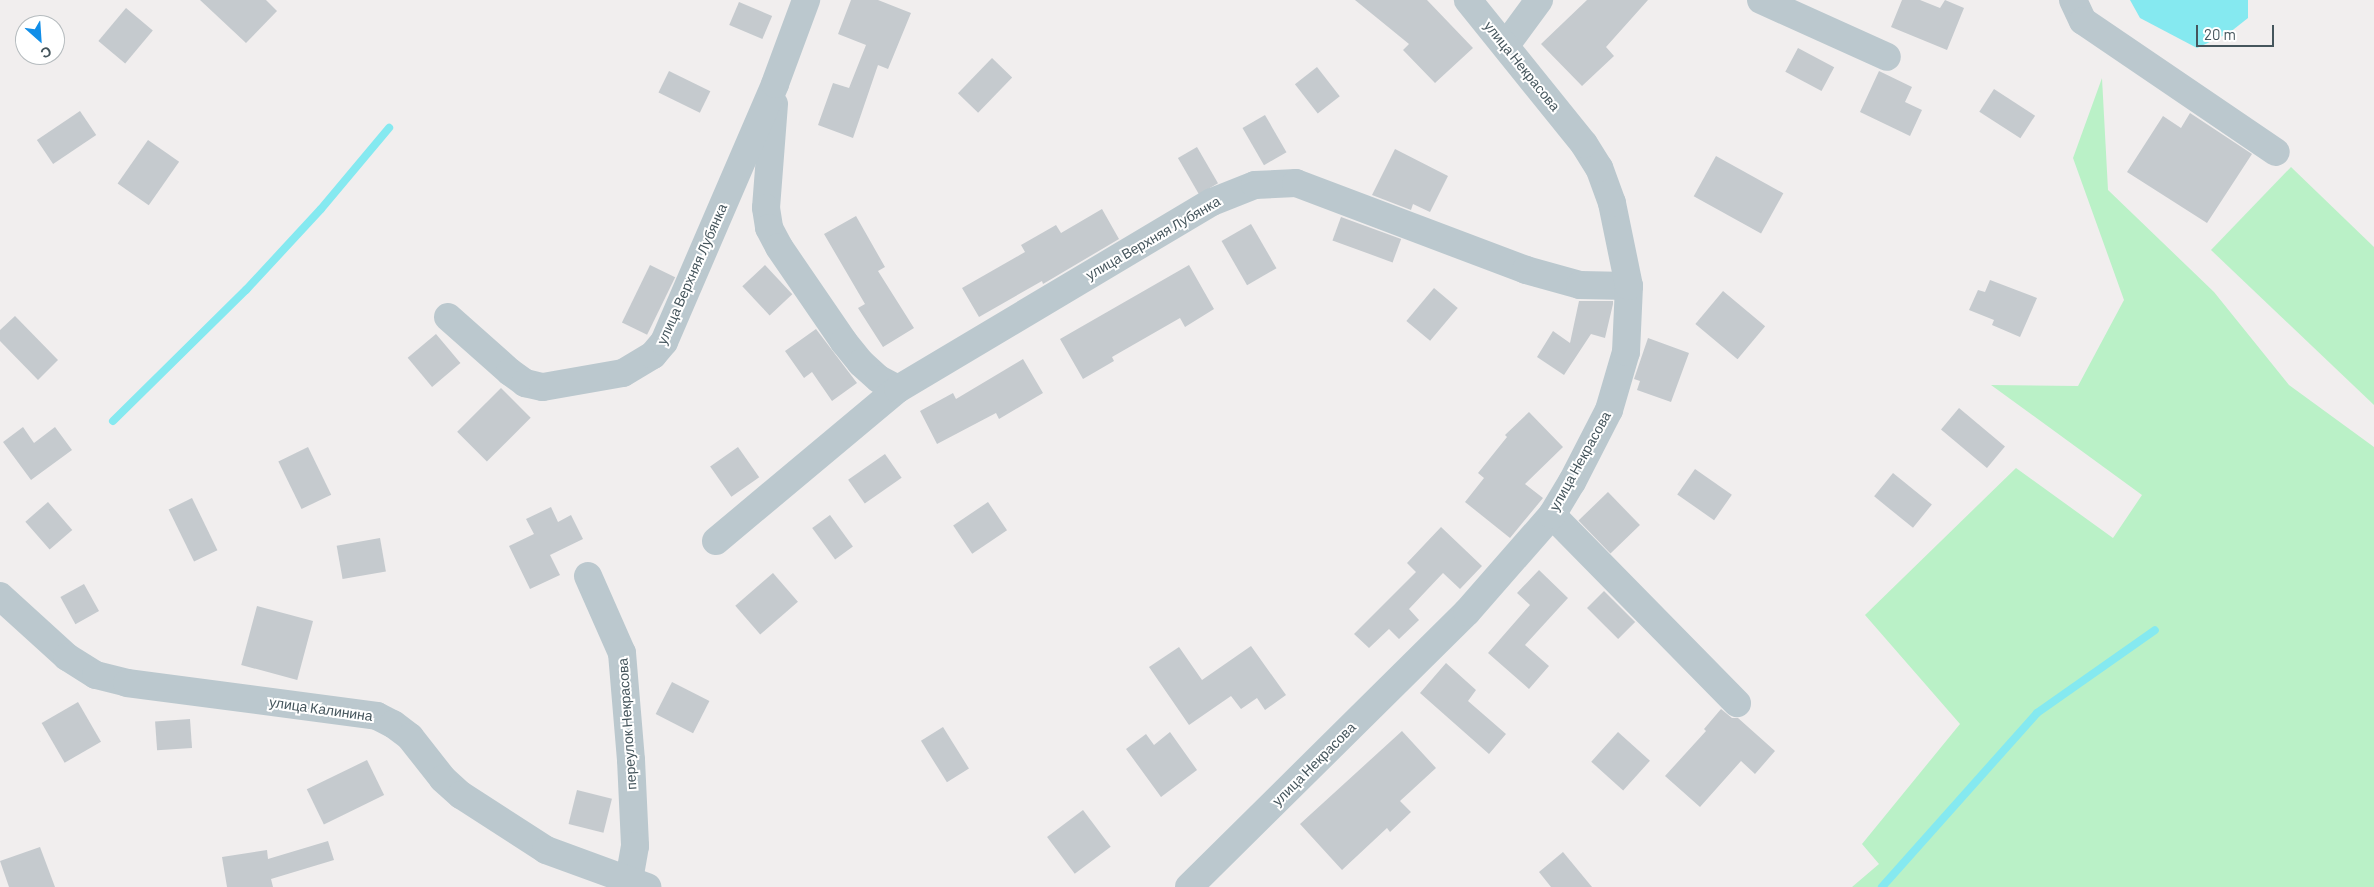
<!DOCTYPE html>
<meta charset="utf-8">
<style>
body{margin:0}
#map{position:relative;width:2374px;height:887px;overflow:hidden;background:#f1eeee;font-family:Barlow,sans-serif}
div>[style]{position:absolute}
.green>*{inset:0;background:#baf1c7}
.water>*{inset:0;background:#85e9f0}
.stream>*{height:8px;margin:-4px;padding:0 4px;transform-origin:4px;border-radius:4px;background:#85e9f0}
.building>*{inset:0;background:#c5cace;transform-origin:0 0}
.minor>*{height:28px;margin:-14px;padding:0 14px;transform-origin:14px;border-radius:14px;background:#bbc8ce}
span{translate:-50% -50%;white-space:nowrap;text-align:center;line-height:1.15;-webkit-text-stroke:4px #fff;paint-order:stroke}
.street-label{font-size:14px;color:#45555c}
.north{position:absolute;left:15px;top:15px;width:50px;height:50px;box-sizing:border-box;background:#fff;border:1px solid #b5bbbe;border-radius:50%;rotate:154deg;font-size:14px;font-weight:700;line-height:20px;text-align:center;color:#45555c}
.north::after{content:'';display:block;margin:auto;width:18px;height:22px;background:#118ee8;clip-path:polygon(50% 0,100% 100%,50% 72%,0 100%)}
.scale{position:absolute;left:2196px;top:25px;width:78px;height:22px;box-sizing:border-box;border:2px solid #45555c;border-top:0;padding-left:6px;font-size:15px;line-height:18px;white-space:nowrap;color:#45555c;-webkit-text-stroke:4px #fff;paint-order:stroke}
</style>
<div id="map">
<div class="green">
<div style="clip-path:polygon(2102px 78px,2108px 190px,2214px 292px,2289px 385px,2374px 447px,2374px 887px,1852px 887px,1879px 864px,1862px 844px,1960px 724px,1865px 615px,2016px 468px,2113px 538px,2142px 495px,1991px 385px,2078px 386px,2124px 300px,2073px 158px)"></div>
<div style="clip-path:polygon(2291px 167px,2374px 247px,2374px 405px,2211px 250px)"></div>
</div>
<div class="water">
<div style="clip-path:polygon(2130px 0,2248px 0,2248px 18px,2229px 33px,2197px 48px,2140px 18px)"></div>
</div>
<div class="stream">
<div style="left:113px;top:421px;width:187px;rotate:-44.6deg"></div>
<div style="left:246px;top:290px;width:110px;rotate:-47.2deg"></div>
<div style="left:321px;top:209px;width:106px;rotate:-50deg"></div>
<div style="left:1882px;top:887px;width:233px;rotate:-48.3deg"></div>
<div style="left:2037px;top:713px;width:144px;rotate:-35.1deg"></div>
</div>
<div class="building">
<div style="clip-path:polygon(200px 0,266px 0,277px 11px,246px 43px)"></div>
<div style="clip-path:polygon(851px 0,878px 0,911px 13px,888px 69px,878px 65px,853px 138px,818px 125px,833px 83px,849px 88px,866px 45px,838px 34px)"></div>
<div style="clip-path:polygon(1355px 0,1427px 0,1473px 48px,1435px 83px,1403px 50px,1409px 44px)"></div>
<div style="clip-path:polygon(1587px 0,1648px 0,1606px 47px,1614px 56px,1582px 86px,1541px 44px)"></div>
<div style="clip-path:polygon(1902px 0,1920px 0,1940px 8px,1945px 0,1964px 8px,1947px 50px,1891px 27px)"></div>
<div style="left:739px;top:2px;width:36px;height:25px;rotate:23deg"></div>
<div style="left:126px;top:8px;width:35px;height:43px;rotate:40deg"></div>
<div style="left:1798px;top:48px;width:41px;height:27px;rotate:28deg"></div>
<div style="left:992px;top:58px;width:28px;height:49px;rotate:44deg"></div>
<div style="left:1317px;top:67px;width:37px;height:28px;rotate:52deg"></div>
<div style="left:669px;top:71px;width:46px;height:24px;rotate:26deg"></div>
<div style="clip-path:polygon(1879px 71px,1912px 87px,1905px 102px,1922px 110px,1910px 136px,1860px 112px)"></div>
<div style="left:1994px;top:89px;width:49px;height:27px;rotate:33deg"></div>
<div style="left:80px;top:111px;width:29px;height:52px;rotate:56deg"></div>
<div style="clip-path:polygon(2190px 113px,2252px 154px,2207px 223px,2127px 172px,2163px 116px,2181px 128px)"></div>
<div style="left:1265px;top:115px;width:43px;height:26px;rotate:60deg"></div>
<div style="left:148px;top:140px;width:38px;height:53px;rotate:35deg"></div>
<div style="left:1197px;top:147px;width:42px;height:22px;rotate:60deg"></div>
<div style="clip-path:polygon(1395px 149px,1448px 176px,1430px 212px,1413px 204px,1411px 210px,1372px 195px)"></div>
<div style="left:1716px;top:156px;width:77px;height:46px;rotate:29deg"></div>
<div style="clip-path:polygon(1102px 209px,1119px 239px,1043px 284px,1042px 281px,979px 317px,962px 288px,1025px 252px,1021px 245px,1056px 225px,1061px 233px)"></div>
<div style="clip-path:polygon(856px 216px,885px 267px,878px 271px,914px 328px,883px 347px,858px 308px,865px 304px,824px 234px)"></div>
<div style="left:1341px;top:217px;width:64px;height:25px;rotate:20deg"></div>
<div style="left:1251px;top:224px;width:51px;height:34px;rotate:60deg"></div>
<div style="left:650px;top:265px;width:28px;height:64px;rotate:26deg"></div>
<div style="left:765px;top:265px;width:40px;height:31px;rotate:47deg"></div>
<div style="clip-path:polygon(1189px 265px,1214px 309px,1185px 327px,1180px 318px,1112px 357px,1114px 361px,1083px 379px,1060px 339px)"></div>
<div style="clip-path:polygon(1990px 280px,2037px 298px,2020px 337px,1992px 325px,1994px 320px,1969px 310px,1978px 290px,1985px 292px)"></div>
<div style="left:1434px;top:288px;width:31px;height:43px;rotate:40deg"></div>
<div style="left:1723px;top:291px;width:55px;height:43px;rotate:40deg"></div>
<div style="clip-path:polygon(1579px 301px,1613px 301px,1613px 304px,1605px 338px,1591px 334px,1564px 375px,1537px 357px,1553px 331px,1570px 343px)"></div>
<div style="clip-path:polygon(15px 316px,58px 360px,38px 380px,0 341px,0 330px)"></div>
<div style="clip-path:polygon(816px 329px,857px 383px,832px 401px,812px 372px,804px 378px,785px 351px)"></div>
<div style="left:436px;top:334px;width:38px;height:37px;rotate:50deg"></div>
<div style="clip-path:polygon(1648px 338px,1689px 353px,1671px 402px,1637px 390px,1640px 381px,1634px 379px)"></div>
<div style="clip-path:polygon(1023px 359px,1043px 393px,999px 419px,996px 413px,937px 444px,920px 411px,953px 393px,956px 399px)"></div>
<div style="left:501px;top:388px;width:42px;height:62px;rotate:45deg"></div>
<div style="left:1959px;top:408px;width:60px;height:28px;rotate:40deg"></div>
<div style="clip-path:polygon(1529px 412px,1563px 447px,1525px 484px,1543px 498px,1510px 538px,1465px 502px,1484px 478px,1478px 473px,1507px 437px,1505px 435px)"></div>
<div style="clip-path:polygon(23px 427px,34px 443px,55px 427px,72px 450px,31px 480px,3px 442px)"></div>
<div style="left:308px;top:447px;width:53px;height:33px;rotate:64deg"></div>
<div style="left:738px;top:447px;width:37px;height:34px;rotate:55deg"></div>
<div style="left:885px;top:454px;width:29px;height:45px;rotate:55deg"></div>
<div style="left:1695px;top:469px;width:45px;height:31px;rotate:35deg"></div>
<div style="left:1893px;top:473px;width:50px;height:30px;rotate:39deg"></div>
<div style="left:1608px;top:492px;width:46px;height:41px;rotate:46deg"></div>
<div style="left:192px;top:498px;width:58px;height:26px;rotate:64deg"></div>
<div style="left:48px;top:502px;width:37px;height:30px;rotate:49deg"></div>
<div style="left:988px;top:502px;width:34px;height:42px;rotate:56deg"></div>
<div style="clip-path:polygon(551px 507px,558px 522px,571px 515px,583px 539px,550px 555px,560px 575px,530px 589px,509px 546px,534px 534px,526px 519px)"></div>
<div style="left:830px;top:515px;width:39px;height:22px;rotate:54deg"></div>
<div style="clip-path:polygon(1441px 527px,1482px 566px,1460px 589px,1443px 573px,1409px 609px,1419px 620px,1399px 639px,1389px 629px,1369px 648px,1354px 634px,1416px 572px,1407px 563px)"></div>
<div style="left:380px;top:538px;width:34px;height:44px;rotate:80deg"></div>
<div style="clip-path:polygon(1539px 570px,1568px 598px,1525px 645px,1549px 666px,1529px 689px,1488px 653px,1530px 605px,1517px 593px)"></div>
<div style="left:773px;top:573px;width:38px;height:50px;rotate:49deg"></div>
<div style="left:84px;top:584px;width:31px;height:27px;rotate:61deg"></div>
<div style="left:1604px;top:591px;width:44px;height:24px;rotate:45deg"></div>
<div style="left:257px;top:606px;width:58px;height:61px;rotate:15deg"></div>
<div style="clip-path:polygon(1251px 646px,1286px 695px,1265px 710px,1257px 698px,1241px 709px,1231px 696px,1189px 725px,1149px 667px,1179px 647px,1202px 680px)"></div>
<div style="clip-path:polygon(1446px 663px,1476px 690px,1468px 701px,1506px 734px,1489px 754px,1420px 693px)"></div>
<div style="left:672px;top:682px;width:42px;height:36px;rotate:27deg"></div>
<div style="left:78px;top:702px;width:46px;height:42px;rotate:60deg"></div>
<div style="clip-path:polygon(1721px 709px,1732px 718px,1738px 718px,1775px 751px,1755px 774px,1741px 761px,1700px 807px,1665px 776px,1706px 731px,1704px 729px)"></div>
<div style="left:190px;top:719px;width:29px;height:35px;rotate:86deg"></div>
<div style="left:943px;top:727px;width:49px;height:26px;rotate:58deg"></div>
<div style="clip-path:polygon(1402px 731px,1436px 768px,1400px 801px,1411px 812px,1390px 832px,1387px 828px,1342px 870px,1300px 824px)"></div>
<div style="clip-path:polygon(1170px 732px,1197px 770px,1161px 797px,1126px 749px,1146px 734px,1154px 745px)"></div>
<div style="left:1618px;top:732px;width:43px;height:40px;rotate:42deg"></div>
<div style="left:367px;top:760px;width:39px;height:67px;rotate:64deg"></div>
<div style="left:577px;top:790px;width:36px;height:35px;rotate:14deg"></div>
<div style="left:1083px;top:810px;width:46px;height:45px;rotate:53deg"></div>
<div style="clip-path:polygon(328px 841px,334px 860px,271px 879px,273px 887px,227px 887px,222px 857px,267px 850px,268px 859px)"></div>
<div style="clip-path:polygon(40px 847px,55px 887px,9px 887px,0 861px)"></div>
<div style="clip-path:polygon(1563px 852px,1592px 887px,1551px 887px,1539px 872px)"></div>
</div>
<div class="minor">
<div style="left:1761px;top:0;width:138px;rotate:24.3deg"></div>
<div style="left:2073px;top:0;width:23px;rotate:65deg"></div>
<div style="left:2083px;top:21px;width:233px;rotate:34.2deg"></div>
<div style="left:1506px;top:45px;width:56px;rotate:-53.7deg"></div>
<div style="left:774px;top:104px;width:104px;rotate:94.4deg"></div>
<div style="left:766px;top:208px;width:20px;rotate:81deg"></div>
<div style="left:769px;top:228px;width:21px;rotate:62deg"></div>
<div style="left:779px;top:247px;width:115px;rotate:55.6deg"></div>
<div style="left:844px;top:342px;width:27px;rotate:51deg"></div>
<div style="left:861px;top:363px;width:24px;rotate:42deg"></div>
<div style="left:879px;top:379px;width:21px;rotate:28deg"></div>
<div style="left:448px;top:317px;width:83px;rotate:41.6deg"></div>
<div style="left:510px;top:372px;width:19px;rotate:36deg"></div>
<div style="left:525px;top:383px;width:18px;rotate:13deg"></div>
<div style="left:543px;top:387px;width:81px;rotate:-9.9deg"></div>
<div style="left:623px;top:373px;width:35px;rotate:-31deg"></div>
<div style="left:653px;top:355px;width:17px;rotate:-50deg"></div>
<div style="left:664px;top:342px;width:281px;rotate:-66.7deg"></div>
<div style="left:775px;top:84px;width:90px;rotate:-69.7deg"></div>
<div style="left:1552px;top:515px;width:264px;rotate:45.5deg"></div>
<div style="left:716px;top:541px;width:237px;rotate:-39.9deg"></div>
<div style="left:898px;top:389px;width:365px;rotate:-30.8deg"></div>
<div style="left:1212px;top:202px;width:46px;rotate:-21.6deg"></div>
<div style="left:1255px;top:185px;width:41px;rotate:-2.8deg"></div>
<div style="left:1296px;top:183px;width:246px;rotate:20.7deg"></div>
<div style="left:1526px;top:270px;width:56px;rotate:15.5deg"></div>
<div style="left:1580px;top:285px;width:49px;rotate:1.2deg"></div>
<div style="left:588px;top:576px;width:84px;rotate:66.2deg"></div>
<div style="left:622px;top:653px;width:107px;rotate:85.2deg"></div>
<div style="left:631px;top:760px;width:86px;rotate:87.3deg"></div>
<div style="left:635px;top:846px;width:35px;rotate:100deg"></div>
<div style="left:0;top:596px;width:91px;rotate:42.3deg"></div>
<div style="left:67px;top:657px;width:34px;rotate:32deg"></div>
<div style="left:96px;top:675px;width:32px;rotate:14deg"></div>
<div style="left:127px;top:683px;width:252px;rotate:7.5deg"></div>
<div style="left:377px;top:716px;width:18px;rotate:27deg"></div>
<div style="left:393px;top:724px;width:21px;rotate:37deg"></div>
<div style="left:410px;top:737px;width:53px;rotate:51.8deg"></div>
<div style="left:443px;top:779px;width:24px;rotate:42deg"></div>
<div style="left:461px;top:795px;width:101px;rotate:32.9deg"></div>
<div style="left:546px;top:850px;width:108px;rotate:20.1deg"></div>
<div style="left:1189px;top:887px;width:391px;rotate:-44.7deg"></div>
<div style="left:1467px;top:612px;width:129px;rotate:-48.8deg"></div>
<div style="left:1552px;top:515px;width:39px;rotate:-59deg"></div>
<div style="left:1572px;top:482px;width:81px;rotate:-62.8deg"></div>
<div style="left:1609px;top:410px;width:60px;rotate:-73.7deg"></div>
<div style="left:1626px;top:352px;width:66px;rotate:-87.4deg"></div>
<div style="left:1629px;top:286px;width:85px;rotate:-101.6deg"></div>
<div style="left:1612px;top:203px;width:37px;rotate:-110deg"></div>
<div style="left:1599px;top:168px;width:28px;rotate:-122deg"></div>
<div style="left:1584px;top:144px;width:185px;rotate:-128.9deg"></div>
</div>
<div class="street-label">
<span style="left:1522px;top:66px;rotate:51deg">улица Некрасова</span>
<span style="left:1153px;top:238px;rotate:-30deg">улица Верхняя Лубянка</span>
<span style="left:692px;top:274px;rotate:-66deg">улица Верхняя Лубянка</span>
<span style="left:1580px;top:461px;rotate:-61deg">улица Некрасова</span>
<span style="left:321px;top:709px;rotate:8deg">улица Калинина</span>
<span style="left:627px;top:724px;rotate:-94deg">переулок Некрасова</span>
<span style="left:1314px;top:764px;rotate:-45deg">улица Некрасова</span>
</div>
<div class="north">С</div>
<div class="scale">20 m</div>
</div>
